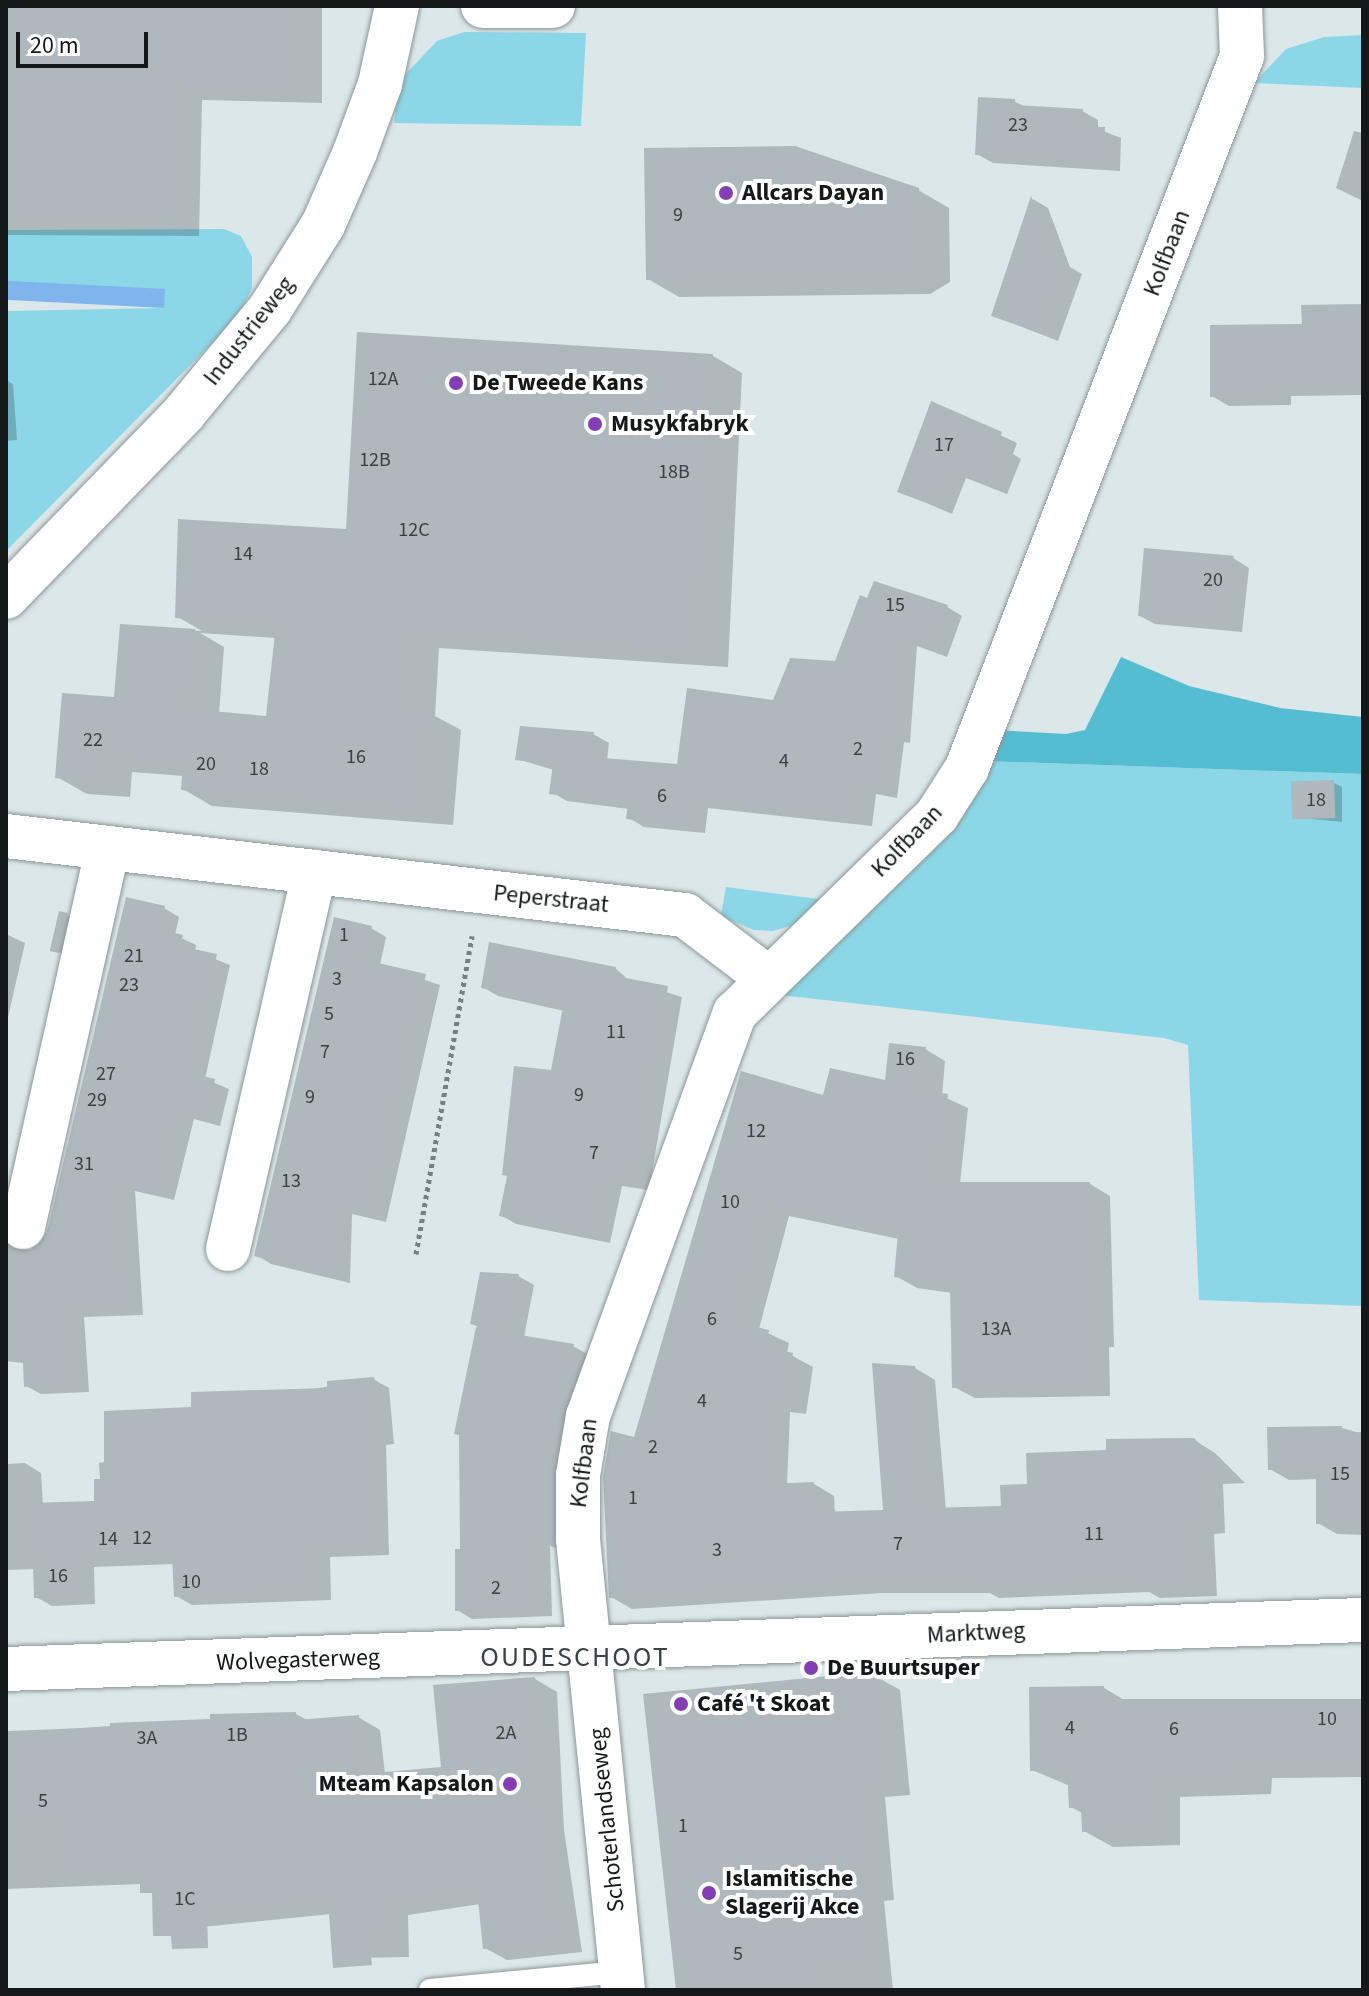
<!DOCTYPE html>
<meta charset="utf-8">
<style>
body{margin:0}
#map{position:relative;width:1369px;height:1996px;overflow:hidden;background:#dbe7e9;font-family:"Source Sans 3",sans-serif}
div>[style]{position:absolute}
.green>*{inset:0;background:#8cd7e7}
.forest>*{inset:0;background:#55bdd2}
.water>*{inset:0;background:#7fb4ed;transform-origin:0 0}
.shadow>*{inset:0;background:#0003}
.building>*{inset:0;background:#aeb8bd;transform-origin:0 0}
.path>*{height:5px;margin-top:-2.5px;transform-origin:0;background:repeating-linear-gradient(90deg,#777f81 0 4px,transparent 0 8px)}
.roads{filter:drop-shadow(0 0 2px #8b9698) drop-shadow(0 0 2px #8b9698)}
.lane>*{height:22px;margin:-11px;padding:0 11px;transform-origin:11px;border-radius:11px;background:#fff}
.street>*{height:44px;margin:-22px;padding:0 22px;transform-origin:22px;border-radius:22px;background:#fff}
.secondary>*{height:44px;margin:-22px;padding:0 22px;transform-origin:22px;border-radius:22px;background:#fff}
.dots>*{width:22px;height:22px;translate:-50% -50%;box-sizing:border-box;border:4px solid #fff;border-radius:50%}
span{translate:-50% -50%;white-space:nowrap;text-align:center;line-height:1.15;-webkit-text-stroke:8px #fff;paint-order:stroke}
.number-label{font-size:20px;color:#3a4042}
.number-label span{-webkit-text-stroke-width:0}
.poi-label{font-size:24px;color:#141819;font-weight:700}
.left{translate:0 -50%;text-align:left}
.right{translate:-100% -50%;text-align:right}
.street-label{font-size:24px;color:#141819}
.quarter-label{font-size:28px;color:#384143;letter-spacing:2px}
.frame{position:absolute;inset:0;border:8px solid #141819;pointer-events:none}
.scale{position:absolute;left:16px;top:32px;width:132px;height:36px;box-sizing:border-box;border:4px solid #141819;border-top:0;padding-left:10px;font-size:24px;line-height:28px;white-space:nowrap;color:#141819;-webkit-text-stroke:6px #fff;paint-order:stroke}
</style>
<div id="map">
<div class="green">
<div style="clip-path:polygon(464px 32px,586px 33px,581px 126px,394px 123px,399px 81px,437px 41px)"></div>
<div style="clip-path:polygon(1363px 35px,1363px 88px,1254px 83px,1286px 49px,1324px 37px)"></div>
<div style="clip-path:polygon(224px 229px,241px 236px,252px 257px,252px 288px,238px 317px,6px 551px,6px 311px,163px 308px,165px 289px,6px 292px,6px 230px)"></div>
<div style="clip-path:polygon(984px 761px,1363px 774px,1363px 1306px,1199px 1300px,1188px 1045px,1164px 1038px,780px 995px)"></div>
<div style="clip-path:polygon(726px 887px,826px 900px,803px 922px,773px 931px,754px 930px,721px 916px)"></div>
</div>
<div class="forest">
<div style="clip-path:polygon(1121px 657px,1189px 686px,1280px 708px,1363px 717px,1363px 774px,984px 761px,996px 730px,1066px 734px,1085px 730px)"></div>
</div>
<div class="water">
<div style="left:165px;top:289px;width:19px;height:159px;rotate:93deg"></div>
</div>
<div class="shadow">
<div style="clip-path:polygon(6px 6px,322px 6px,322px 103px,202px 100px,199px 236px,6px 235px)"></div>
<div style="clip-path:polygon(1014px 101px,1027px 108px,1082px 111px,1098px 120px,1098px 129px,1121px 138px,1120px 171px,993px 163px,977px 154px)"></div>
<div style="clip-path:polygon(1354px 131px,1363px 133px,1363px 201px,1336px 188px)"></div>
<div style="clip-path:polygon(918px 190px,949px 208px,950px 282px,930px 294px,679px 297px,648px 279px)"></div>
<div style="clip-path:polygon(1033px 199px,1048px 208px,1070px 267px,1082px 274px,1058px 341px,994px 316px)"></div>
<div style="clip-path:polygon(1363px 306px,1363px 395px,1291px 396px,1291px 405px,1229px 406px,1212px 396px,1304px 326px)"></div>
<div style="clip-path:polygon(evenodd,713px 356px,742px 373px,728px 667px,439px 648px,435px 716px,461px 730px,453px 825px,212px 806px,183px 789px,184px 776px,132px 772px,130px 797px,87px 794px,57px 777px,115px 699px,122px 626px,202px 631px,178px 617px,713px 356px,200px 633px,277px 638px,268px 719px,219px 714px,224px 647px,200px 633px)"></div>
<div style="clip-path:polygon(6px 380px,13px 384px,17px 440px,6px 441px)"></div>
<div style="clip-path:polygon(932px 403px,1017px 443px,1013px 454px,1021px 459px,1007px 494px,966px 478px,952px 514px,899px 491px)"></div>
<div style="clip-path:polygon(1233px 558px,1249px 568px,1242px 632px,1155px 624px,1138px 615px)"></div>
<div style="clip-path:polygon(947px 607px,962px 616px,947px 657px,917px 646px,910px 743px,904px 742px,897px 798px,876px 794px,872px 826px,708px 808px,705px 833px,644px 827px,629px 818px,629px 809px,567px 801px,551px 792px,554px 770px,517px 759px,593px 734px,609px 743px,607px 760px,678px 766px,837px 664px)"></div>
<div style="clip-path:polygon(1334px 783px,1342px 787px,1342px 822px,1292px 817px)"></div>
<div style="clip-path:polygon(164px 908px,179px 917px,175px 935px,196px 945px,195px 951px,230px 965px,205px 1079px,229px 1089px,220px 1126px,194px 1119px,174px 1200px,135px 1191px,143px 1315px,84px 1317px,89px 1392px,41px 1394px,26px 1386px,22px 1298px,6px 1296px,6px 1189px,20px 1198px,13px 1244px,22px 1252px,42px 1246px)"></div>
<div style="clip-path:polygon(67px 915px,75px 919px,67px 955px,53px 950px)"></div>
<div style="clip-path:polygon(371px 928px,386px 937px,380px 965px,440px 985px,386px 1222px,352px 1214px,350px 1283px,271px 1264px,256px 1255px)"></div>
<div style="clip-path:polygon(6px 934px,25px 943px,6px 1026px)"></div>
<div style="clip-path:polygon(616px 969px,630px 981px,682px 997px,649px 1190px,622px 1186px,610px 1243px,516px 1224px,501px 1215px,553px 1073px,564px 1011px,498px 996px,483px 987px)"></div>
<div style="clip-path:polygon(925px 1049px,945px 1061px,942px 1096px,968px 1108px,960px 1184px,1090px 1184px,1110px 1196px,1114px 1347px,1109px 1347px,1110px 1396px,975px 1398px,954px 1387px,952px 1293px,917px 1288px,896px 1276px,899px 1239px,789px 1216px,759px 1329px,789px 1343px,787px 1353px,813px 1367px,806px 1414px,790px 1412px,787px 1485px,814px 1484px,834px 1496px,835px 1513px,885px 1512px,915px 1368px,935px 1380px,946px 1510px,1003px 1508px,1029px 1486px,1108px 1452px,1194px 1440px,1215px 1453px,1245px 1483px,1223px 1484px,1225px 1533px,1214px 1534px,1217px 1596px,1160px 1598px,1149px 1592px,999px 1598px,990px 1593px,882px 1593px,632px 1609px,611px 1597px,605px 1477px,635px 1439px,825px 1098px,887px 1083px)"></div>
<div style="clip-path:polygon(518px 1276px,534px 1285px,524px 1337px,573px 1346px,589px 1355px,569px 1553px,550px 1546px,552px 1616px,472px 1619px,457px 1610px,462px 1551px,461px 1435px,457px 1433px,478px 1327px,472px 1323px)"></div>
<div style="clip-path:polygon(373px 1379px,389px 1388px,394px 1444px,386px 1445px,389px 1555px,330px 1557px,331px 1600px,192px 1605px,176px 1596px,174px 1564px,94px 1567px,95px 1604px,52px 1606px,36px 1597px,35px 1569px,6px 1570px,6px 1464px,25px 1463px,41px 1473px,43px 1505px,96px 1503px,102px 1481px,193px 1409px)"></div>
<div style="clip-path:polygon(1342px 1428px,1363px 1434px,1363px 1535px,1337px 1534px,1318px 1523px,1318px 1479px,1289px 1480px,1270px 1469px)"></div>
<div style="clip-path:polygon(877px 1677px,900px 1690px,910px 1795px,885px 1797px,894px 1900px,884px 1901px,893px 1990px,678px 1990px)"></div>
<div style="clip-path:polygon(535px 1679px,557px 1692px,564px 1830px,582px 1952px,507px 1960px,485px 1948px,480px 1904px,408px 1915px,409px 1957px,355px 1958px,331px 1914px,202px 1927px,141px 1884px,6px 1889px,6px 1733px,296px 1714px,309px 1721px,358px 1717px,380px 1730px,385px 1774px,443px 1769px)"></div>
<div style="clip-path:polygon(1104px 1688px,1126px 1701px,1363px 1701px,1363px 1777px,1272px 1778px,1271px 1794px,1180px 1797px,1180px 1845px,1113px 1847px,1084px 1831px,1084px 1814px,1071px 1807px,1070px 1786px,1032px 1770px)"></div>
</div>
<div class="building">
<div style="clip-path:polygon(6px 6px,299px 6px,298px 90px,178px 87px,175px 223px,6px 222px)"></div>
<div style="clip-path:polygon(978px 97px,1015px 99px,1015px 105px,1083px 109px,1082px 127px,1105px 127px,1104px 162px,975px 155px)"></div>
<div style="clip-path:polygon(795px 146px,919px 188px,920px 265px,898px 277px,646px 280px,644px 148px)"></div>
<div style="clip-path:polygon(1031px 196px,1056px 259px,1067px 262px,1042px 334px,991px 316px)"></div>
<div style="clip-path:polygon(1363px 304px,1363px 387px,1275px 388px,1275px 397px,1210px 397px,1210px 325px,1302px 324px,1301px 305px)"></div>
<div style="clip-path:polygon(357px 332px,713px 354px,699px 651px,410px 632px,406px 709px,432px 712px,424px 809px,181px 790px,183px 762px,103px 756px,101px 782px,55px 778px,62px 693px,114px 697px,120px 624px,195px 629px,189px 709px,266px 716px,276px 624px,175px 618px,178px 519px,346px 529px)"></div>
<div style="clip-path:polygon(931px 401px,1002px 432px,997px 445px,1005px 448px,991px 486px,949px 470px,935px 506px,897px 492px)"></div>
<div style="left:1144px;top:548px;width:90px;height:68px;rotate:5deg"></div>
<div style="clip-path:polygon(874px 581px,948px 605px,932px 650px,902px 639px,895px 735px,889px 735px,882px 790px,861px 787px,857px 819px,693px 801px,690px 825px,626px 819px,628px 804px,549px 794px,553px 764px,515px 760px,520px 726px,594px 732px,591px 757px,677px 764px,687px 688px,773px 700px,790px 658px,835px 661px,860px 595px,867px 598px)"></div>
<div style="left:1334px;top:780px;width:38px;height:43px;rotate:88deg"></div>
<div style="clip-path:polygon(126px 897px,165px 906px,160px 929px,183px 935px,179px 946px,217px 954px,190px 1073px,215px 1079px,206px 1119px,179px 1112px,159px 1194px,121px 1184px,129px 1308px,70px 1309px,75px 1384px,24px 1387px,23px 1363px,6px 1361px,6px 1245px,30px 1251px,47px 1232px)"></div>
<div style="left:59px;top:911px;width:9px;height:41px;rotate:13deg"></div>
<div style="clip-path:polygon(334px 917px,372px 926px,365px 960px,426px 974px,371px 1215px,337px 1207px,336px 1276px,254px 1256px)"></div>
<div style="clip-path:polygon(489px 942px,616px 967px,615px 976px,668px 986px,634px 1183px,607px 1179px,595px 1236px,499px 1216px,507px 1176px,502px 1175px,514px 1066px,551px 1070px,563px 1007px,481px 988px)"></div>
<div style="clip-path:polygon(889px 1043px,926px 1047px,921px 1091px,948px 1094px,939px 1182px,1090px 1182px,1094px 1336px,1089px 1336px,1090px 1385px,952px 1388px,950px 1285px,894px 1277px,898px 1233px,768px 1205px,738px 1323px,769px 1330px,766px 1347px,793px 1353px,786px 1404px,770px 1402px,767px 1484px,814px 1482px,815px 1512px,883px 1510px,872px 1363px,915px 1366px,927px 1508px,1001px 1506px,1000px 1485px,1027px 1484px,1026px 1453px,1106px 1450px,1106px 1439px,1194px 1438px,1228px 1472px,1203px 1473px,1205px 1523px,1194px 1523px,1197px 1585px,1138px 1588px,1137px 1580px,977px 1588px,976px 1582px,860px 1582px,609px 1598px,603px 1477px,611px 1431px,634px 1437px,741px 1071px,823px 1095px,830px 1068px,885px 1080px)"></div>
<div style="clip-path:polygon(480px 1272px,519px 1274px,508px 1333px,574px 1344px,571px 1361px,581px 1363px,563px 1412px,553px 1471px,554px 1546px,535px 1539px,536px 1608px,455px 1611px,455px 1549px,460px 1549px,459px 1435px,454px 1434px,476px 1327px,498px 1331px,470px 1324px)"></div>
<div style="clip-path:polygon(374px 1377px,379px 1436px,371px 1437px,374px 1547px,315px 1549px,316px 1592px,279px 1589px,174px 1597px,172px 1555px,79px 1559px,80px 1596px,34px 1598px,31px 1503px,94px 1501px,94px 1479px,100px 1479px,99px 1463px,104px 1462px,104px 1411px,191px 1407px,191px 1392px,327px 1388px,327px 1381px)"></div>
<div style="clip-path:polygon(1342px 1426px,1342px 1433px,1363px 1432px,1363px 1523px,1316px 1524px,1316px 1469px,1268px 1470px,1267px 1427px)"></div>
<div style="clip-path:polygon(838px 1675px,878px 1675px,889px 1783px,863px 1785px,873px 1888px,863px 1889px,870px 1959px,815px 1964px,817px 1990px,676px 1990px,643px 1694px)"></div>
<div style="clip-path:polygon(535px 1677px,543px 1816px,561px 1941px,483px 1949px,477px 1890px,386px 1903px,387px 1932px,377px 1933px,378px 1947px,370px 1947px,372px 1965px,333px 1968px,328px 1900px,207px 1912px,208px 1948px,172px 1949px,171px 1936px,153px 1936px,152px 1893px,140px 1893px,140px 1878px,126px 1879px,126px 1872px,55px 1875px,53px 1819px,11px 1821px,8px 1731px,110px 1727px,110px 1723px,210px 1719px,210px 1714px,296px 1712px,296px 1720px,359px 1715px,364px 1774px,441px 1767px,433px 1685px)"></div>
<div style="clip-path:polygon(1104px 1686px,1104px 1699px,1363px 1699px,1363px 1761px,1244px 1763px,1243px 1779px,1231px 1782px,1152px 1781px,1152px 1830px,1082px 1832px,1081px 1808px,1069px 1808px,1067px 1770px,1030px 1771px,1029px 1687px)"></div>
</div>
<div class="path">
<div style="left:416px;top:1254px;width:323px;rotate:-80deg"></div>
</div>
<div class="roads">
<div class="lane">
<div style="left:430px;top:1990px;width:193px;rotate:-5.4deg"></div>
</div>
<div class="street">
<div style="left:483px;top:6px;width:70px"></div>
<div style="left:6px;top:597px;width:256px;rotate:-45.9deg"></div>
<div style="left:184px;top:413px;width:135px;rotate:-50.4deg"></div>
<div style="left:270px;top:309px;width:99px;rotate:-57.8deg"></div>
<div style="left:323px;top:225px;width:80px;rotate:-66.3deg"></div>
<div style="left:355px;top:152px;width:72px;rotate:-69.8deg"></div>
<div style="left:380px;top:84px;width:80px;rotate:-77.7deg"></div>
<div style="left:6px;top:836px;width:684px;rotate:6.64deg"></div>
<div style="left:685px;top:915px;width:104px;rotate:37.2deg"></div>
<div style="left:23px;top:1227px;width:388px;rotate:-77.4deg"></div>
<div style="left:228px;top:1249px;width:387px;rotate:-77.1deg"></div>
<div style="left:623px;top:1990px;width:453px;rotate:-95.7deg"></div>
<div style="left:578px;top:1539px;width:64px;rotate:-90deg"></div>
<div style="left:578px;top:1475px;width:60px;rotate:-80.4deg"></div>
<div style="left:588px;top:1416px;width:429px;rotate:-70deg"></div>
<div style="left:735px;top:1013px;width:283px;rotate:-44.4deg"></div>
<div style="left:937px;top:815px;width:56px;rotate:-57.4deg"></div>
<div style="left:967px;top:768px;width:763px;rotate:-68.88deg"></div>
<div style="left:1242px;top:56px;width:50px;rotate:-92.3deg"></div>
</div>
<div class="secondary">
<div style="left:6px;top:1669px;width:1358px;rotate:-2.07deg"></div>
</div>
</div>
<div class="dots">
<div style="left:726px;top:193px;background:#843eb1"></div>
<div style="left:456px;top:383px;background:#843eb1"></div>
<div style="left:595px;top:424px;background:#843eb1"></div>
<div style="left:811px;top:1668px;background:#843eb1"></div>
<div style="left:681px;top:1704px;background:#843eb1"></div>
<div style="left:510px;top:1784px;background:#843eb1"></div>
<div style="left:709px;top:1893px;background:#843eb1"></div>
</div>
<div class="number-label">
<span style="left:1018px;top:125px">23</span>
<span style="left:678px;top:215px">9</span>
<span style="left:383px;top:379px">12A</span>
<span style="left:944px;top:445px">17</span>
<span style="left:375px;top:460px">12B</span>
<span style="left:674px;top:472px">18B</span>
<span style="left:414px;top:530px">12C</span>
<span style="left:243px;top:554px">14</span>
<span style="left:1213px;top:580px">20</span>
<span style="left:895px;top:605px">15</span>
<span style="left:93px;top:740px">22</span>
<span style="left:858px;top:749px">2</span>
<span style="left:356px;top:757px">16</span>
<span style="left:784px;top:761px">4</span>
<span style="left:206px;top:764px">20</span>
<span style="left:259px;top:769px">18</span>
<span style="left:662px;top:796px">6</span>
<span style="left:1316px;top:800px">18</span>
<span style="left:344px;top:935px">1</span>
<span style="left:134px;top:956px">21</span>
<span style="left:337px;top:979px">3</span>
<span style="left:129px;top:985px">23</span>
<span style="left:329px;top:1014px">5</span>
<span style="left:616px;top:1032px">11</span>
<span style="left:325px;top:1052px">7</span>
<span style="left:905px;top:1059px">16</span>
<span style="left:106px;top:1074px">27</span>
<span style="left:579px;top:1095px">9</span>
<span style="left:310px;top:1097px">9</span>
<span style="left:97px;top:1100px">29</span>
<span style="left:756px;top:1131px">12</span>
<span style="left:594px;top:1153px">7</span>
<span style="left:84px;top:1164px">31</span>
<span style="left:291px;top:1181px">13</span>
<span style="left:730px;top:1202px">10</span>
<span style="left:712px;top:1319px">6</span>
<span style="left:996px;top:1329px">13A</span>
<span style="left:702px;top:1401px">4</span>
<span style="left:653px;top:1447px">2</span>
<span style="left:1340px;top:1474px">15</span>
<span style="left:633px;top:1498px">1</span>
<span style="left:1094px;top:1534px">11</span>
<span style="left:142px;top:1538px">12</span>
<span style="left:108px;top:1539px">14</span>
<span style="left:898px;top:1544px">7</span>
<span style="left:717px;top:1550px">3</span>
<span style="left:58px;top:1576px">16</span>
<span style="left:191px;top:1582px">10</span>
<span style="left:496px;top:1588px">2</span>
<span style="left:1327px;top:1719px">10</span>
<span style="left:1070px;top:1728px">4</span>
<span style="left:1174px;top:1729px">6</span>
<span style="left:506px;top:1733px">2A</span>
<span style="left:237px;top:1735px">1B</span>
<span style="left:147px;top:1738px">3A</span>
<span style="left:43px;top:1801px">5</span>
<span style="left:683px;top:1826px">1</span>
<span style="left:185px;top:1899px">1C</span>
<span style="left:738px;top:1954px">5</span>
</div>
<div class="poi-label">
<span class="left" style="left:742px;top:193px">Allcars Dayan</span>
<span class="left" style="left:472px;top:383px">De Tweede Kans</span>
<span class="left" style="left:611px;top:424px">Musykfabryk</span>
<span class="left" style="left:827px;top:1668px">De Buurtsuper</span>
<span class="left" style="left:697px;top:1704px">Café 't Skoat</span>
<span class="right" style="left:494px;top:1784px">Mteam Kapsalon</span>
<span class="left" style="left:725px;top:1893px">Islamitische<br>Slagerij Akce</span>
</div>
<div class="street-label">
<span style="left:1167px;top:253px;rotate:-69deg">Kolfbaan</span>
<span style="left:249px;top:331px;rotate:-52deg">Industrieweg</span>
<span style="left:907px;top:841px;rotate:-46deg">Kolfbaan</span>
<span style="left:551px;top:899px;rotate:6deg">Peperstraat</span>
<span style="left:584px;top:1463px;rotate:-83deg">Kolfbaan</span>
<span style="left:976px;top:1633px;rotate:-3deg">Marktweg</span>
<span style="left:298px;top:1660px;rotate:-2deg">Wolvegasterweg</span>
<span style="left:607px;top:1820px;rotate:-96deg">Schoterlandseweg</span>
</div>
<div class="quarter-label">
<span style="left:575px;top:1657px">OUDESCHOOT</span>
</div>
<div class="frame"></div>
<div class="scale">20 m</div>
</div>
